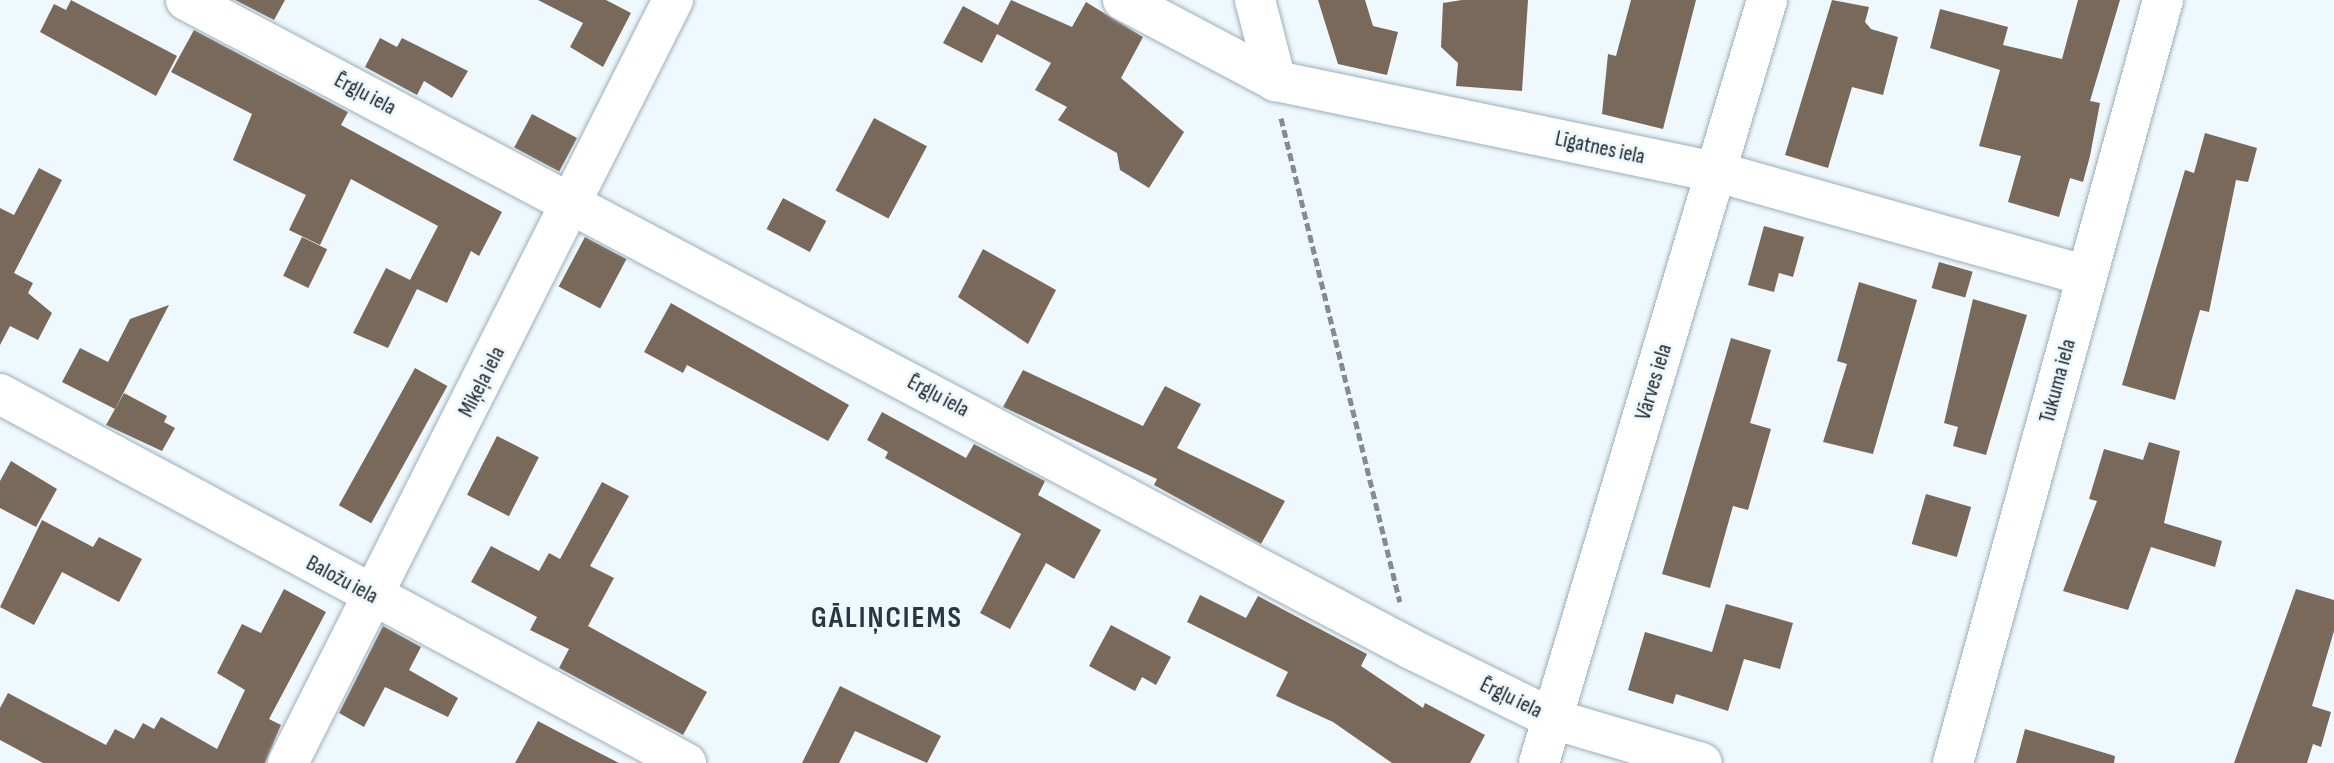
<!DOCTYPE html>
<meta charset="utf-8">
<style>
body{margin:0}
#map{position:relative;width:2334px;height:763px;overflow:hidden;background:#eff8fd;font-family:"Sofia Sans Condensed",sans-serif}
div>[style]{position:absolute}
.building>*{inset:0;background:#78695a;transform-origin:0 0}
.path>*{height:5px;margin-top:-2.5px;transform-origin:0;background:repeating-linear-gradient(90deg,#848c91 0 8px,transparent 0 12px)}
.roads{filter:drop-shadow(0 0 2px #9bafbc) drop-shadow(0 0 2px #9bafbc)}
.street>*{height:40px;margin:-20px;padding:0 20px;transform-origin:20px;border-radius:20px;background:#fff}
span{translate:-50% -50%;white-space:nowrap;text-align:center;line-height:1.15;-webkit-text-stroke:6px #eff8fd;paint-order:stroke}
.street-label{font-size:22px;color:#1b2328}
.district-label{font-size:30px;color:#283843;font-weight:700;letter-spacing:2px}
</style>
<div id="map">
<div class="building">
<div style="clip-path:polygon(71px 0,177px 56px,156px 96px,40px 32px,54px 4px,66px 10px)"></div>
<div style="clip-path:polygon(235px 0,285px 0,274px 20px)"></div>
<div style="clip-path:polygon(538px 0,606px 0,631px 13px,603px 67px,570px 47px,583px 23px)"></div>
<div style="clip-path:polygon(1011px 0,1072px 27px,1086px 2px,1143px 37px,1121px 78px,1184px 132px,1149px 188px,1120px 170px,1117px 153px,1058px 120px,1067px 107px,1035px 90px,1051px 63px,997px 34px,982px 63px,943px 43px,963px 6px,998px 25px)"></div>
<div style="clip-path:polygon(1318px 0,1365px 0,1373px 26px,1398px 32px,1387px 75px,1338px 64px)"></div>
<div style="clip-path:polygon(1462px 0,1528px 0,1522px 91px,1456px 86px,1458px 63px,1441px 47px,1443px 3px)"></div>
<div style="clip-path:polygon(1631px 0,1696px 0,1663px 129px,1602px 114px,1608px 54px,1616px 56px)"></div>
<div style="clip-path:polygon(1832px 0,1869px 7px,1865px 22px,1871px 29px,1898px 37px,1883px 95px,1852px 87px,1828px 168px,1785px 155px)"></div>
<div style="clip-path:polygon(2078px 0,2120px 0,2090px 101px,2100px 103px,2090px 156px,2083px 182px,2070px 178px,2059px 217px,2008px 202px,2021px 156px,1979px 146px,2000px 70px,1930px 48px,1940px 9px,2008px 27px,2003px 45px,2062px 59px)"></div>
<div style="clip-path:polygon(194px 30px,348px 112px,341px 125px,502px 212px,479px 256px,471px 251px,447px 303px,417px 289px,388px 348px,353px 333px,386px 268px,410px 280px,438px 226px,351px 179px,320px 245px,289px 230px,306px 195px,233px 160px,252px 114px,171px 72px)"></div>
<div style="clip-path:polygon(380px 38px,397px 47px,402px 38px,468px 71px,452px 98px,424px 81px,417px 95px,365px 67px)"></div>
<div style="left:532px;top:114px;width:51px;height:38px;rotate:28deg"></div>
<div style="left:874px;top:118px;width:60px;height:82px;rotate:28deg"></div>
<div style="clip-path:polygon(2205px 133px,2257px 148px,2248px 182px,2236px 180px,2209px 312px,2200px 310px,2175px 400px,2122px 385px,2185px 170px,2194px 173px)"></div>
<div style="clip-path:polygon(39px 168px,62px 180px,14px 273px,33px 283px,28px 293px,52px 313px,38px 340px,10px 326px,0 345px,0 208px,14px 215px)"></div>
<div style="left:783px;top:198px;width:49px;height:35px;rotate:28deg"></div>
<div style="clip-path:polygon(1764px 226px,1804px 237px,1793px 277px,1779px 273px,1774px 292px,1748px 285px)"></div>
<div style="left:302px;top:237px;width:28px;height:43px;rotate:26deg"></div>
<div style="left:585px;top:237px;width:47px;height:56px;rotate:28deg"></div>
<div style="clip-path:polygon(983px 249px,1056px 290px,1028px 344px,958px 297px)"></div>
<div style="left:1939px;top:262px;width:35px;height:27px;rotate:16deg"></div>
<div style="clip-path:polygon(1859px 282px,1917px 300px,1873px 454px,1823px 442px,1847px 364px,1837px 361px)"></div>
<div style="clip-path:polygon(1973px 299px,2027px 315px,1986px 455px,1953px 446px,1958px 427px,1944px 423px)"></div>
<div style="clip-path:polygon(671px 303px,849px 405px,828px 441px,687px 365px,683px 373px,644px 352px)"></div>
<div style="clip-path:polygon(169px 305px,115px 409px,62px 382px,80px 348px,108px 362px,130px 319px)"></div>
<div style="clip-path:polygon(1731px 338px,1771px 350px,1750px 423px,1771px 429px,1748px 510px,1733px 506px,1710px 588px,1662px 574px)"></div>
<div style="left:415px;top:368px;width:37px;height:157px;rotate:29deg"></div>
<div style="clip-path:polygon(1023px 370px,1143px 426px,1165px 386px,1201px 404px,1177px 448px,1285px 501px,1261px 544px,1154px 485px,1157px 479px,1003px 407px)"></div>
<div style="clip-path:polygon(124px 393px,167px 416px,164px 422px,175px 428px,162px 451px,106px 425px)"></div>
<div style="clip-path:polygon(882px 412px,966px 458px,974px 444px,1045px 481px,1038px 495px,1101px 530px,1074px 579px,1046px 563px,1010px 629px,980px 613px,1021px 534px,885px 458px,888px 452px,867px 440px)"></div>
<div style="left:497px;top:436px;width:47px;height:66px;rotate:27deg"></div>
<div style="clip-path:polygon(2149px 442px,2180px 451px,2164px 523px,2222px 541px,2215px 567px,2151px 547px,2128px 610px,2063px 591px,2097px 501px,2089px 499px,2104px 449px,2143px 460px)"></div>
<div style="clip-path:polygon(11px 461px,57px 489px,36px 527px,0 508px,0 481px)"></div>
<div style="clip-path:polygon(602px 482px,629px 496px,590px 566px,614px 578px,588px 626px,707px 692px,683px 735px,559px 668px,569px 649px,530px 630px,537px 617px,471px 582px,491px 546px,539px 571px,549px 553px,560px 559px)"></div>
<div style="left:1926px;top:494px;width:47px;height:52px;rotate:16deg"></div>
<div style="clip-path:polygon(42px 520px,93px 547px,99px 537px,142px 559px,119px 602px,62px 572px,34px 625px,0 607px)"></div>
<div style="clip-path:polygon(284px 589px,326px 612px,269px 719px,281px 725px,265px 763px,43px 763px,0 740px,0 708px,8px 693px,106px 745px,115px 729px,134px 739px,143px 723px,154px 729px,161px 717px,217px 749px,245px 690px,217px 673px,242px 624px,261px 633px)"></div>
<div style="clip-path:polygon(2296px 589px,2334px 600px,2334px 631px,2312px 706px,2331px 712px,2321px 747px,2313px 744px,2307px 763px,2234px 763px)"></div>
<div style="clip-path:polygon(1200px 595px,1246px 618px,1258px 596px,1367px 654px,1361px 666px,1423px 708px,1425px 703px,1485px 735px,1470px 763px,1392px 763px,1333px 722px,1276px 696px,1288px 672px,1187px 622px)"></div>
<div style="clip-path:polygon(1726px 604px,1793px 623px,1780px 669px,1744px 659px,1728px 711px,1676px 694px,1673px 704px,1628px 690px,1645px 632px,1712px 652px)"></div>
<div style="clip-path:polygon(1111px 625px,1171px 657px,1156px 685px,1142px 677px,1135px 691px,1089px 666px)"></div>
<div style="clip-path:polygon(383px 626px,421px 647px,409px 670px,458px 698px,448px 717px,385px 687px,364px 727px,339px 713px)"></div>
<div style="clip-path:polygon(840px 686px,941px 736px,927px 763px,855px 731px,839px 763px,802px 763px)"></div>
<div style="clip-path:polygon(538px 721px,576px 741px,619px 763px,515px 763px)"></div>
<div style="clip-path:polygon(2025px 729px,2115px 756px,2114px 763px,2016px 763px)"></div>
</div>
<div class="path">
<div style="left:1281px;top:118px;width:498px;rotate:76.2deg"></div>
</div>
<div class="roads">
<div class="street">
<div style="left:186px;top:0;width:1386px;rotate:27.91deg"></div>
<div style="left:1411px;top:649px;width:158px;rotate:26.2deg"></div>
<div style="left:1553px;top:719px;width:155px;rotate:16.5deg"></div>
<div style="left:1123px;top:0;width:173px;rotate:27.9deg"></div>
<div style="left:1276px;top:81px;width:450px;rotate:11.7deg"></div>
<div style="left:1717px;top:172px;width:384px;rotate:15.7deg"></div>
<div style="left:1255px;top:0;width:84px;rotate:75.5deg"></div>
<div style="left:0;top:394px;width:779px;rotate:28.28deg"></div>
<div style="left:288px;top:763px;width:855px;rotate:-63.23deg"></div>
<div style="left:1539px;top:763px;width:796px;rotate:-73.36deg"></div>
<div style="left:1953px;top:763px;width:791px;rotate:-74.61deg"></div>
</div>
</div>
<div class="street-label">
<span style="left:365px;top:94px;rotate:28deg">Ērgļu iela</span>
<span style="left:1600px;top:148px;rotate:12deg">Līgatnes iela</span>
<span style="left:2058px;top:381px;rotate:-75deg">Tukuma iela</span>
<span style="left:482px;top:382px;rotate:-63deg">Miķeļa iela</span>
<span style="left:1654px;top:382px;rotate:-73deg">Vārves iela</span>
<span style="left:938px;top:396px;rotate:28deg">Ērgļu iela</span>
<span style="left:342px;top:580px;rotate:28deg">Baložu iela</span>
<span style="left:1511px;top:698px;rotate:26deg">Ērgļu iela</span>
</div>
<div class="district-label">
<span style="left:887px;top:618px">GĀLIŅCIEMS</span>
</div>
</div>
